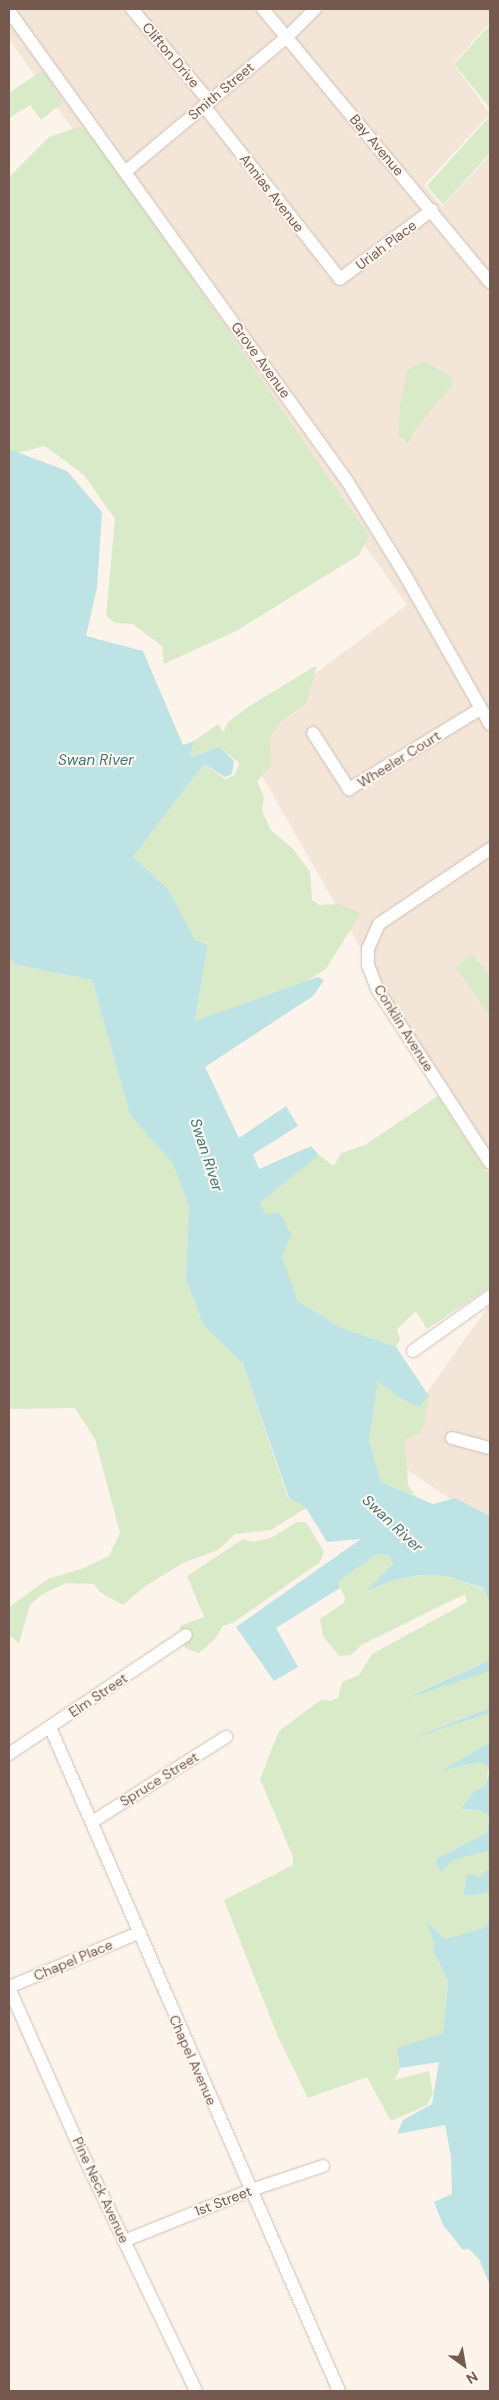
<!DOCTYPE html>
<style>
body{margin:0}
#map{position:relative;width:499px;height:2400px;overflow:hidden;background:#fcf3ea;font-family:"DM Sans",sans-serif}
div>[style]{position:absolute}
.residential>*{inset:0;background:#f3e5d8}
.green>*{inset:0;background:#d9eac8}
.water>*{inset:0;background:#bee3e5}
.roads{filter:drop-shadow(0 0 1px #d0bdb2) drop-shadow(0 0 1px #d0bdb2)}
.minor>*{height:12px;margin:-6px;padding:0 6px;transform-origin:6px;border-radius:6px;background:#fff}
span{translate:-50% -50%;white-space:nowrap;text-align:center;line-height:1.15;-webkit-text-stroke:4px #fef8f0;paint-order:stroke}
.street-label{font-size:14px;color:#76594e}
.water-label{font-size:15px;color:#41767a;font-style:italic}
.frame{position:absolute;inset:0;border:10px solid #76594e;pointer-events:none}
.north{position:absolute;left:439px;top:2340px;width:50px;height:50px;-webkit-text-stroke:4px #fef8f0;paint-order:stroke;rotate:148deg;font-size:14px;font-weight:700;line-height:20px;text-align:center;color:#76594e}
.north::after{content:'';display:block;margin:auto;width:18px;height:22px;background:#76594e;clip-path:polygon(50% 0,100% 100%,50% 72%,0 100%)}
</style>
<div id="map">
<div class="residential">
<div style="clip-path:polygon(9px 9px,490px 9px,490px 23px,453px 63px,490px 114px,424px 185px,442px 207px,490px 155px,490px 1175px,237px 732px,407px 605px,9px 39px)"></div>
<div style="clip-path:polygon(490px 1304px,490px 1525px,383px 1454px)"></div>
</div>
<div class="green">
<div style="clip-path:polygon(490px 25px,490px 108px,454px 64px)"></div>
<div style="clip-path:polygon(43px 70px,63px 102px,41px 120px,30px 105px,9px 118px,9px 93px)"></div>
<div style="clip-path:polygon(490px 116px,490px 153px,443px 205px,427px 186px)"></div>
<div style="clip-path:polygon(82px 126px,100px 145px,369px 536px,359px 555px,238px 630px,164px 664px,162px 646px,133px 624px,115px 623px,106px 616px,115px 519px,84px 475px,45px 446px,18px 453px,9px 449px,9px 177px,49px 137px)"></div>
<div style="clip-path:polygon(424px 361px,451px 377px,453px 384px,417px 427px,408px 444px,398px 435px,400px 406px,407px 370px)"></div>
<div style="clip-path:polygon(317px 665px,306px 704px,282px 720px,270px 737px,271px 766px,257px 781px,264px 797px,262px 811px,271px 830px,293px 849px,310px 872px,312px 900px,319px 905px,340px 904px,361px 913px,326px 969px,297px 987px,195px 1022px,208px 945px,195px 940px,169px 890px,133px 857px,204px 764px,225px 779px,235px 775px,239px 763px,220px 747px,190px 757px,194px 741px,218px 724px,223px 732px,228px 722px,248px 707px)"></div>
<div style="clip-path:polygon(472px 953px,490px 977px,490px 1016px,456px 968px)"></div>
<div style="clip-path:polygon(9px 958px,17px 965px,92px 980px,130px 1115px,173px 1164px,189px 1207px,186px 1279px,203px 1325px,243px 1364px,288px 1498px,306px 1508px,271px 1530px,235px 1534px,218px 1550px,183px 1563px,144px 1587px,123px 1605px,100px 1592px,94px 1584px,66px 1583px,41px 1595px,30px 1605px,19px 1643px,9px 1635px,9px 1607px,48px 1579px,84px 1568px,109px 1556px,120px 1533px,95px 1439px,75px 1408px,9px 1409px)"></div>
<div style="clip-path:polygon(438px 1096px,490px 1176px,490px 1287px,427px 1329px,416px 1311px,397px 1329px,400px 1339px,396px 1347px,340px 1327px,298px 1301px,260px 1203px,319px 1155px,334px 1166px,341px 1153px,365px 1145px)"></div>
<div style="clip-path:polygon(378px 1380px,400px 1398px,419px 1407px,429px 1396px,425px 1423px,419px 1433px,405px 1440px,408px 1485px,415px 1496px,381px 1482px,369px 1440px)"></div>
<div style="clip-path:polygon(297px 1522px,306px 1522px,324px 1552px,320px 1562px,234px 1622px,223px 1626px,215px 1639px,199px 1653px,185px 1648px,180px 1626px,204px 1617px,187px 1576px,243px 1539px,253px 1542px,271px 1538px)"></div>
<div style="clip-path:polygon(378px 1554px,389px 1555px,393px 1564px,366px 1593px,394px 1580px,419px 1575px,447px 1576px,483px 1589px,490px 1605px,490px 1660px,410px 1696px,490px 1671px,490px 1708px,414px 1737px,490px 1713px,490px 1742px,443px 1770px,479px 1762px,490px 1766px,484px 1787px,462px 1810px,481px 1811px,490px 1817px,486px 1833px,436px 1859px,440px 1873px,454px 1860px,489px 1851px,489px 1868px,479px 1877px,467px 1873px,463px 1896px,490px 1893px,490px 1921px,483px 1928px,445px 1939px,427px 1922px,434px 1943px,433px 1950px,448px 1981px,443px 2033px,397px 2049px,400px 2068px,395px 2080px,429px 2071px,433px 2093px,427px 2105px,391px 2121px,367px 2077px,308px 2098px,278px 2037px,224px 1900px,293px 1865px,293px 1857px,260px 1779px,279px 1731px,322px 1699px,330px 1701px,338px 1698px,342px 1682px,359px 1675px,372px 1654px,467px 1602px,465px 1594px,361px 1645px,351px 1655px,339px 1656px,323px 1636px,320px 1619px,344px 1603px,345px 1597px,337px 1581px)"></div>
</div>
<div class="water">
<div style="clip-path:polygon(9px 449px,67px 471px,102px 512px,97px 588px,86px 636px,143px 651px,183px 745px,194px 741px,190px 757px,220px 747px,234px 761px,232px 774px,225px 777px,204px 764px,133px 857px,169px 890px,195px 940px,208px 945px,195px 1021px,318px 977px,324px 980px,313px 996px,205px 1067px,239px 1138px,286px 1106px,298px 1126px,253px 1154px,259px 1169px,311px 1146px,319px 1155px,260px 1203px,266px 1215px,279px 1212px,291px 1234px,282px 1257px,298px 1301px,340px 1327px,396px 1347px,429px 1396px,419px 1407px,400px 1398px,378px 1381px,369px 1440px,381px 1482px,433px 1504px,455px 1498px,490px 1516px,490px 1605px,483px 1588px,447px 1576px,419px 1575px,394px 1580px,364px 1593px,393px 1564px,389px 1555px,378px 1554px,338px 1581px,340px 1588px,276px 1628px,298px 1667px,274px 1681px,236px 1627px,361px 1539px,327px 1542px,306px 1508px,289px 1498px,243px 1364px,203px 1325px,186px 1279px,189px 1207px,173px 1164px,130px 1115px,92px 980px,17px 965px,9px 958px)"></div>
<div style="clip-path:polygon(490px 1660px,490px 1671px,404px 1699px)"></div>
<div style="clip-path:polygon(490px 1708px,490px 1713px,401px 1742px)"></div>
<div style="clip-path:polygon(490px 1742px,490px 1766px,479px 1762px,441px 1771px)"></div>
<div style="clip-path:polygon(490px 1772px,490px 1916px,490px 1893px,463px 1896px,467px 1873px,479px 1877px,489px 1868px,488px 1851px,454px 1860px,440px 1873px,436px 1859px,486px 1833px,490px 1817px,481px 1811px,461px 1809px,475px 1790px,484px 1787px)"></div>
<div style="clip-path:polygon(426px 1921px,445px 1939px,483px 1928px,490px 1921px,490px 2285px,479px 2259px,469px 2249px,463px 2250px,443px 2225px,434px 2202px,452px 2194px,451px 2156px,445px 2125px,397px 2134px,403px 2120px,432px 2104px,439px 2062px,400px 2068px,397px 2048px,443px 2033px,448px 1981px,433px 1950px,434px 1943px)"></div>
</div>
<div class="roads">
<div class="minor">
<div style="left:132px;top:9px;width:120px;rotate:50.1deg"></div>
<div style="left:263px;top:9px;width:355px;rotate:50.3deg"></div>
<div style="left:9px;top:11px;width:579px;rotate:54.28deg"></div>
<div style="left:347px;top:481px;width:110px;rotate:58.3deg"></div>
<div style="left:405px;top:575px;width:172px;rotate:60.3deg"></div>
<div style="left:204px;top:106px;width:220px;rotate:51.8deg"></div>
<div style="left:340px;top:279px;width:115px;rotate:-36.9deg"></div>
<div style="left:125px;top:172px;width:211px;rotate:-39.8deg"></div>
<div style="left:287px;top:37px;width:40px;rotate:-45deg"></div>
<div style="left:313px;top:733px;width:67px;rotate:57.3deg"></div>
<div style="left:349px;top:789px;width:153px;rotate:-31.4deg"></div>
<div style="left:490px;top:849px;width:134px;rotate:146deg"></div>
<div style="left:379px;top:924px;width:27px;rotate:114deg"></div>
<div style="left:368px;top:949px;width:16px;rotate:90deg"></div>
<div style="left:368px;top:965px;width:26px;rotate:69deg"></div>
<div style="left:377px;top:989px;width:207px;rotate:57deg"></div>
<div style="left:413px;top:1351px;width:95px;rotate:-35.5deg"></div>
<div style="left:452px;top:1438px;width:39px;rotate:15deg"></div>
<div style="left:50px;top:1727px;width:724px;rotate:66.48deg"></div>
<div style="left:9px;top:1754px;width:213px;rotate:-33.9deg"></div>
<div style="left:92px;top:1822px;width:159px;rotate:-32.4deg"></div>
<div style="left:9px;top:1987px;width:140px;rotate:-22.7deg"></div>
<div style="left:9px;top:1988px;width:185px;rotate:66.1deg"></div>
<div style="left:84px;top:2157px;width:259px;rotate:64.4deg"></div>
<div style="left:124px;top:2241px;width:137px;rotate:-21.9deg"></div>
<div style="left:251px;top:2190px;width:76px;rotate:-18.4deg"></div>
</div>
</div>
<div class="street-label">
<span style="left:171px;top:55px;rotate:50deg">Clifton Drive</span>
<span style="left:221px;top:91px;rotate:-40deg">Smith Street</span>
<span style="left:377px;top:145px;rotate:50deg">Bay Avenue</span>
<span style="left:272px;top:193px;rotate:52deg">Annias Avenue</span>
<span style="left:386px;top:245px;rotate:-37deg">Uriah Place</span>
<span style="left:261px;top:360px;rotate:54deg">Grove Avenue</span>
<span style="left:399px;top:759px;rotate:-32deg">Wheeler Court</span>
<span style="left:404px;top:1028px;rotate:58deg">Conklin Avenue</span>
<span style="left:98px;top:1695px;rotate:-34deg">Elm Street</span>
<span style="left:159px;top:1779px;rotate:-32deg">Spruce Street</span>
<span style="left:73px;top:1960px;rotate:-23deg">Chapel Place</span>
<span style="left:193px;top:2060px;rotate:66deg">Chapel Avenue</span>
<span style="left:101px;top:2190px;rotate:65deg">Pine Neck Avenue</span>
<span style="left:223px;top:2201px;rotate:-21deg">1st Street</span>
</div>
<div class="water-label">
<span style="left:96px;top:761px">Swan River</span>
<span style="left:206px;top:1155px;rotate:72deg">Swan River</span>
<span style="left:392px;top:1524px;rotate:43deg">Swan River</span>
</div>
<div class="frame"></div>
<div class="north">N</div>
</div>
